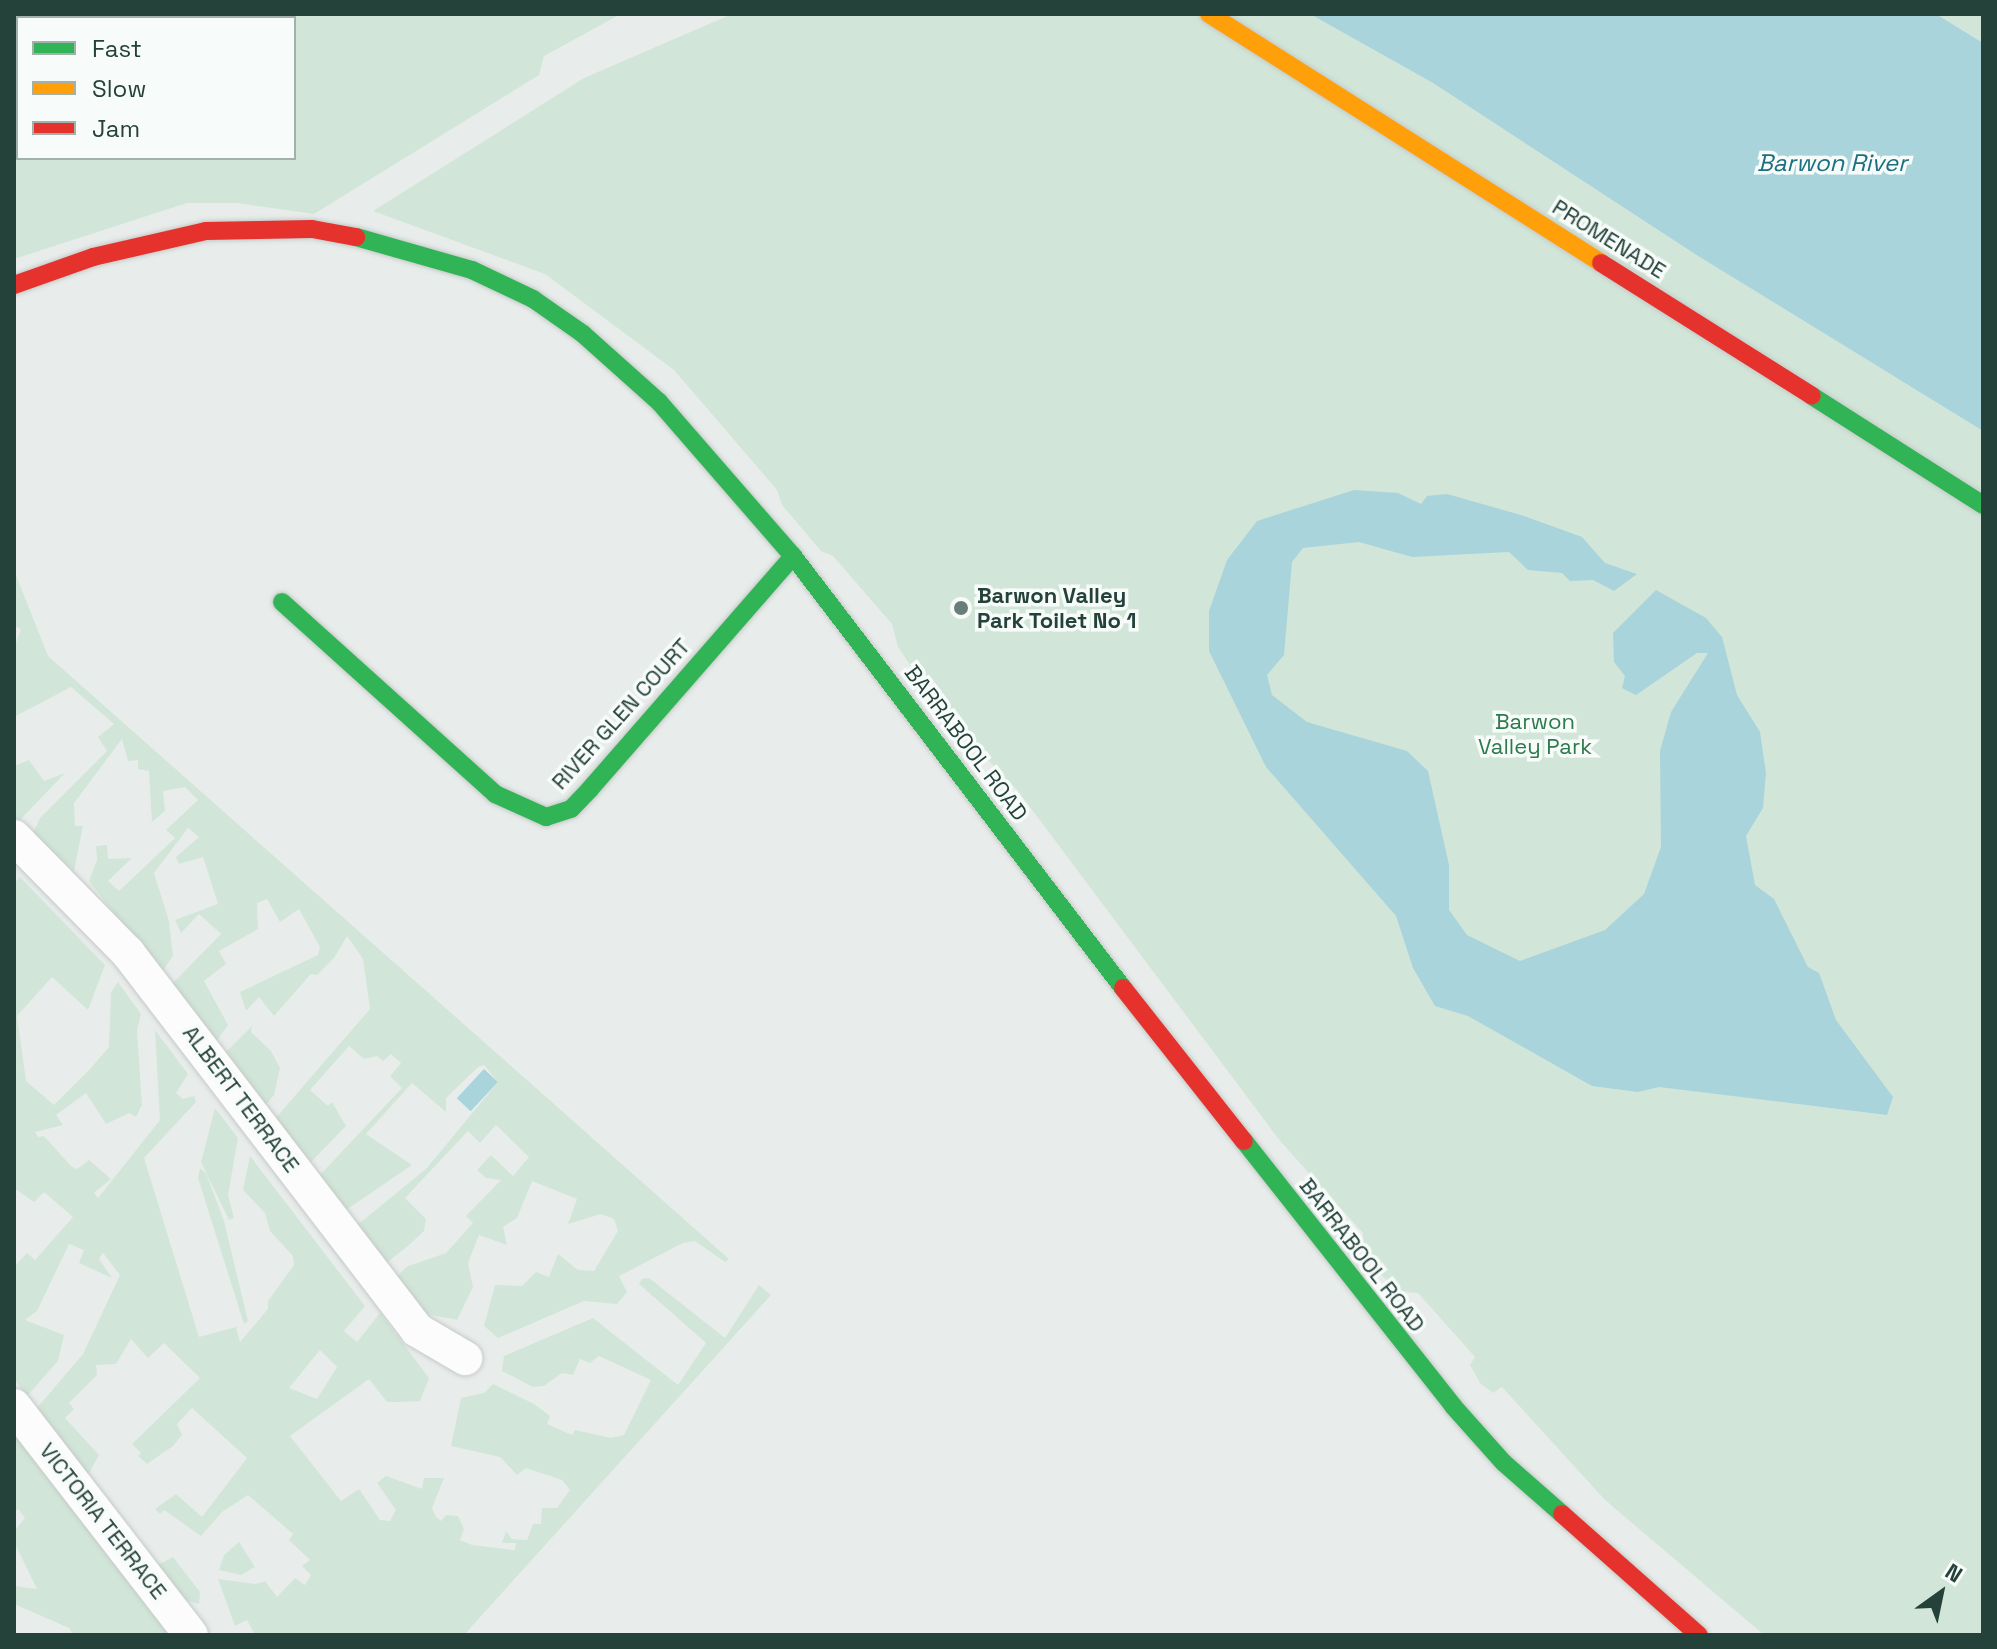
<!DOCTYPE html>
<style>
body{margin:0}
#map{position:relative;width:1997px;height:1649px;overflow:hidden;background:#e8edeb;font-family:"Space Grotesk",sans-serif}
div>[style]{position:absolute}
.green>*{inset:0;background:#d1e6d8}
.water>*{inset:0;background:#a9d4db;transform-origin:0 0}
.roads{filter:drop-shadow(0 0 2px #c5cac8) drop-shadow(0 0 2px #c5cac8)}
.street>*{height:34px;margin:-17px;padding:0 17px;transform-origin:17px;border-radius:17px;background:#fcfcfc}
.fast>*{height:18px;margin:-9px;padding:0 9px;transform-origin:9px;border-radius:9px;background:#30b455}
.slow>*{height:18px;margin:-9px;padding:0 9px;transform-origin:9px;border-radius:9px;background:#ff9f0a}
.jam>*{height:18px;margin:-9px;padding:0 9px;transform-origin:9px;border-radius:9px;background:#e5322d}
.dots>*{width:22px;height:22px;translate:-50% -50%;box-sizing:border-box;border:4px solid #f7fbf9;border-radius:50%}
span{translate:-50% -50%;white-space:nowrap;text-align:center;line-height:1.15;-webkit-text-stroke:7px #f7fbf9;paint-order:stroke}
.street-label{font-size:22px;color:#24423a}
.poi-label{font-size:22px;color:#24423a;font-weight:700}
.left{translate:0 -50%;text-align:left}
.park-label{font-size:22px;color:#2d7a4b}
.water-label{font-size:24px;color:#1c6f80;font-style:italic}
.frame{position:absolute;inset:0;border:16px solid #24423a;pointer-events:none}
.legend{position:absolute;left:16px;top:16px;width:280px;height:144px;box-sizing:border-box;background:#f7fbf9;border:2px solid #a3b1ad;margin:0;padding:10px 14px;list-style:none;font-size:24px;color:#24423a}
.legend li{display:flex;align-items:center;gap:16px;height:40px}
.legend b{width:40px;border:2px solid #a3b1ad}
.north{position:absolute;left:1901px;top:1553px;width:80px;height:80px;-webkit-text-stroke:6px #f7fbf9;paint-order:stroke;rotate:33deg;font-size:22px;font-weight:700;line-height:32px;text-align:center;color:#24423a}
.north::after{content:'';display:block;margin:auto;width:28px;height:36px;background:#24423a;clip-path:polygon(50% 0,100% 100%,50% 72%,0 100%)}
</style>
<div id="map">
<div class="green">
<div style="clip-path:polygon(evenodd,14px 14px,621px 14px,544px 56px,539px 75px,314px 214px,237px 203px,187px 203px,14px 259px,14px 14px,18px 18px,294px 18px,294px 158px,18px 158px,18px 18px)"></div>
<div style="clip-path:polygon(732px 14px,1310px 14px,1433px 83px,1698px 256px,1983px 431px,1983px 1635px,1764px 1635px,1605px 1500px,1502px 1387px,1493px 1393px,1480px 1383px,1470px 1365px,1475px 1357px,1418px 1293px,1400px 1292px,1377px 1271px,1362px 1245px,1363px 1233px,1280px 1141px,1018px 791px,939px 709px,898px 647px,892px 624px,833px 556px,821px 551px,782px 505px,777px 490px,674px 370px,545px 274px,373px 211px,584px 78px)"></div>
<div style="clip-path:polygon(1936px 14px,1983px 14px,1983px 43px)"></div>
<div style="clip-path:polygon(14px 570px,48px 656px,729px 1259px,725px 1262px,695px 1241px,683px 1243px,619px 1276px,627px 1292px,617px 1304px,584px 1301px,498px 1338px,484px 1326px,495px 1285px,522px 1286px,536px 1272px,549px 1277px,558px 1254px,578px 1270px,594px 1271px,618px 1231px,614px 1219px,601px 1214px,568px 1224px,577px 1199px,532px 1181px,517px 1218px,503px 1227px,507px 1245px,479px 1235px,468px 1263px,473px 1287px,457px 1320px,422px 1313px,396px 1278px,406px 1267px,446px 1253px,473px 1223px,466px 1216px,501px 1180px,486px 1178px,477px 1170px,491px 1155px,513px 1176px,529px 1157px,496px 1125px,480px 1143px,468px 1131px,405px 1198px,426px 1219px,424px 1231px,409px 1245px,384px 1265px,356px 1226px,426px 1169px,498px 1082px,484px 1065px,478px 1067px,446px 1098px,446px 1112px,412px 1083px,366px 1134px,412px 1165px,343px 1212px,318px 1177px,402px 1088px,390px 1076px,401px 1063px,391px 1054px,383px 1061px,377px 1056px,364px 1059px,349px 1046px,310px 1090px,328px 1106px,332px 1102px,346px 1126px,311px 1162px,274px 1120px,370px 1009px,363px 959px,347px 936px,334px 958px,317px 975px,311px 974px,274px 1016px,259px 997px,246px 1011px,240px 992px,318px 955px,320px 947px,299px 909px,280px 922px,267px 899px,257px 903px,258px 929px,219px 951px,226px 964px,204px 981px,228px 1025px,215px 1043px,172px 984px,221px 934px,199px 914px,181px 933px,175px 920px,218px 904px,203px 857px,179px 864px,176px 857px,199px 837px,188px 828px,154px 873px,169px 921px,173px 956px,161px 973px,89px 881px,97px 860px,96px 846px,107px 845px,108px 859px,132px 858px,108px 881px,119px 891px,175px 838px,166px 830px,198px 800px,185px 787px,163px 791px,165px 811px,152px 822px,149px 771px,138px 769px,138px 760px,128px 761px,122px 739px,74px 803px,75px 826px,83px 826px,74px 871px,33px 833px,40px 818px,107px 751px,98px 737px,114px 724px,71px 687px,14px 717px,14px 648px,21px 629px,14px 626px)"></div>
<div style="clip-path:polygon(29px 760px,44px 781px,65px 773px,19px 821px,14px 817px,14px 766px)"></div>
<div style="clip-path:polygon(evenodd,20px 877px,105px 965px,88px 1010px,52px 977px,17px 1016px,26px 1081px,54px 1105px,90px 1069px,109px 1047px,111px 992px,118px 982px,141px 1014px,137px 1030px,142px 1105px,136px 1117px,129px 1113px,106px 1124px,86px 1093px,56px 1115px,63px 1125px,35px 1132px,38px 1137px,44px 1136px,71px 1166px,77px 1169px,89px 1160px,111px 1179px,94px 1193px,98px 1198px,160px 1120px,155px 1030px,188px 1074px,176px 1093px,183px 1099px,194px 1096px,196px 1102px,144px 1158px,199px 1337px,236px 1327px,240px 1342px,268px 1309px,268px 1301px,294px 1265px,293px 1256px,270px 1231px,265px 1213px,243px 1190px,250px 1156px,365px 1306px,344px 1331px,357px 1342px,380px 1313px,429px 1378px,420px 1401px,400px 1402px,387px 1402px,369px 1379px,290px 1436px,341px 1501px,359px 1489px,380px 1520px,390px 1521px,396px 1510px,377px 1483px,386px 1476px,422px 1489px,424px 1478px,444px 1478px,432px 1508px,436px 1517px,441px 1521px,446px 1515px,458px 1516px,464px 1529px,460px 1540px,472px 1545px,515px 1550px,516px 1543px,502px 1543px,506px 1531px,512px 1539px,527px 1540px,533px 1524px,541px 1524px,542px 1508px,557px 1508px,570px 1490px,562px 1480px,526px 1468px,517px 1475px,500px 1457px,451px 1446px,461px 1398px,484px 1393px,493px 1384px,534px 1404px,550px 1416px,547px 1424px,572px 1435px,575px 1430px,611px 1438px,624px 1435px,651px 1380px,599px 1356px,590px 1363px,580px 1359px,573px 1375px,562px 1373px,544px 1386px,533px 1387px,502px 1371px,504px 1356px,593px 1318px,678px 1385px,706px 1343px,639px 1284px,642px 1279px,649px 1278px,725px 1338px,759px 1285px,771px 1295px,464px 1635px,255px 1635px,247px 1620px,235px 1626px,218px 1579px,256px 1584px,265px 1581px,277px 1597px,295px 1578px,305px 1585px,311px 1575px,302px 1566px,310px 1560px,289px 1540px,293px 1534px,248px 1495px,222px 1512px,201px 1536px,164px 1510px,160px 1514px,155px 1509px,176px 1494px,202px 1517px,247px 1458px,192px 1408px,177px 1424px,182px 1435px,173px 1446px,147px 1464px,138px 1456px,141px 1453px,132px 1444px,200px 1378px,164px 1343px,148px 1358px,131px 1339px,116px 1364px,96px 1365px,97px 1375px,69px 1403px,74px 1409px,65px 1418px,99px 1455px,88px 1475px,37px 1408px,83px 1354px,120px 1275px,103px 1253px,99px 1259px,112px 1278px,79px 1263px,84px 1250px,69px 1244px,37px 1311px,25px 1320px,64px 1335px,58px 1361px,27px 1396px,14px 1379px,14px 1267px,27px 1253px,35px 1260px,73px 1217px,44px 1192px,34px 1202px,14px 1188px,14px 883px,20px 877px,320px 1350px,337px 1367px,317px 1399px,289px 1388px,320px 1350px)"></div>
<div style="clip-path:polygon(252px 1026px,251px 1032px,271px 1051px,280px 1068px,274px 1095px,265px 1106px,224px 1054px)"></div>
<div style="clip-path:polygon(215px 1108px,238px 1138px,228px 1195px,234px 1218px,229px 1220px,201px 1162px)"></div>
<div style="clip-path:polygon(200px 1168px,206px 1173px,224px 1221px,248px 1321px,244px 1324px,198px 1178px)"></div>
<div style="clip-path:polygon(14px 1429px,170px 1635px,73px 1635px,69px 1628px,14px 1604px,14px 1586px,37px 1589px,14px 1542px,14px 1531px,25px 1518px,18px 1509px,14px 1512px)"></div>
<div style="clip-path:polygon(239px 1542px,255px 1567px,241px 1575px,219px 1570px,224px 1555px)"></div>
<div style="clip-path:polygon(173px 1557px,200px 1592px,199px 1604px,185px 1600px,156px 1566px)"></div>
</div>
<div class="water">
<div style="clip-path:polygon(1310px 14px,1936px 14px,1983px 43px,1983px 431px,1698px 256px,1433px 83px)"></div>
<div style="clip-path:polygon(1354px 490px,1398px 493px,1421px 504px,1427px 496px,1447px 494px,1521px 515px,1582px 537px,1605px 563px,1637px 574px,1614px 591px,1593px 580px,1570px 581px,1562px 573px,1528px 570px,1509px 552px,1412px 557px,1359px 542px,1303px 548px,1292px 562px,1284px 655px,1267px 675px,1272px 695px,1307px 722px,1407px 751px,1428px 771px,1449px 865px,1449px 910px,1467px 935px,1520px 961px,1605px 930px,1644px 894px,1661px 847px,1660px 751px,1671px 712px,1708px 653px,1697px 653px,1636px 695px,1622px 688px,1625px 676px,1614px 662px,1613px 633px,1656px 590px,1706px 618px,1722px 637px,1737px 695px,1760px 732px,1766px 773px,1763px 808px,1746px 836px,1755px 885px,1774px 899px,1808px 967px,1819px 973px,1836px 1020px,1893px 1097px,1887px 1115px,1659px 1087px,1638px 1092px,1592px 1086px,1468px 1016px,1435px 1006px,1413px 968px,1396px 916px,1266px 767px,1209px 651px,1209px 611px,1227px 560px,1257px 521px)"></div>
<div style="left:484px;top:1069px;width:19px;height:40px;rotate:43deg"></div>
</div>
<div class="roads">
<div class="street">
<div style="left:14px;top:837px;width:163px;rotate:45.5deg"></div>
<div style="left:128px;top:953px;width:475px;rotate:52.5deg"></div>
<div style="left:417px;top:1330px;width:56px;rotate:30.3deg"></div>
<div style="left:14px;top:1406px;width:289px;rotate:52.3deg"></div>
</div>
<div class="fast">
<div style="left:356px;top:237px;width:121px;rotate:15.9deg"></div>
<div style="left:472px;top:270px;width:68px;rotate:25.4deg"></div>
<div style="left:533px;top:299px;width:61px;rotate:35deg"></div>
<div style="left:583px;top:334px;width:102px;rotate:41.8deg"></div>
<div style="left:659px;top:402px;width:204px;rotate:49deg"></div>
<div style="left:793px;top:556px;width:544px;rotate:52.62deg"></div>
<div style="left:1812px;top:396px;width:203px;rotate:32.5deg"></div>
<div style="left:282px;top:602px;width:287px;rotate:42deg"></div>
<div style="left:495px;top:794px;width:56px;rotate:24.3deg"></div>
<div style="left:546px;top:817px;width:26px;rotate:-18deg"></div>
<div style="left:571px;top:809px;width:28px;rotate:-46deg"></div>
<div style="left:590px;top:789px;width:309px;rotate:-48.9deg"></div>
<div style="left:1244px;top:1141px;width:337px;rotate:51.7deg"></div>
<div style="left:1453px;top:1406px;width:76px;rotate:48.2deg"></div>
<div style="left:1504px;top:1463px;width:77px;rotate:41.3deg"></div>
</div>
<div class="slow">
<div style="left:1209px;top:14px;width:464px;rotate:32.4deg"></div>
</div>
<div class="jam">
<div style="left:1601px;top:263px;width:249px;rotate:32.2deg"></div>
<div style="left:14px;top:285px;width:84px;rotate:-19.5deg"></div>
<div style="left:93px;top:257px;width:116px;rotate:-13deg"></div>
<div style="left:206px;top:231px;width:106px;rotate:-1.1deg"></div>
<div style="left:312px;top:229px;width:45px;rotate:10.3deg"></div>
<div style="left:1123px;top:988px;width:195px;rotate:51.7deg"></div>
<div style="left:1562px;top:1514px;width:183px;rotate:41.5deg"></div>
</div>
</div>
<div class="dots">
<div style="left:961px;top:608px;background:#697e78"></div>
</div>
<div class="street-label">
<span style="left:1609px;top:239px;rotate:32deg">PROMENADE</span>
<span style="left:621px;top:714px;rotate:-48deg">RIVER GLEN COURT</span>
<span style="left:966px;top:743px;rotate:53deg">BARRABOOL ROAD</span>
<span style="left:241px;top:1099px;rotate:53deg">ALBERT TERRACE</span>
<span style="left:1362px;top:1255px;rotate:52deg">BARRABOOL ROAD</span>
<span style="left:103px;top:1521px;rotate:52deg">VICTORIA TERRACE</span>
</div>
<div class="poi-label">
<span class="left" style="left:977px;top:608px">Barwon Valley<br>Park Toilet No 1</span>
</div>
<div class="park-label">
<span style="left:1535px;top:734px">Barwon<br>Valley Park</span>
</div>
<div class="water-label">
<span style="left:1832px;top:163px">Barwon River</span>
</div>
<div class="frame"></div>
<ul class="legend">
<li><b style="height:10px;background:#30b455"></b>Fast</li>
<li><b style="height:10px;background:#ff9f0a"></b>Slow</li>
<li><b style="height:10px;background:#e5322d"></b>Jam</li>
</ul>
<div class="north">N</div>
</div>
